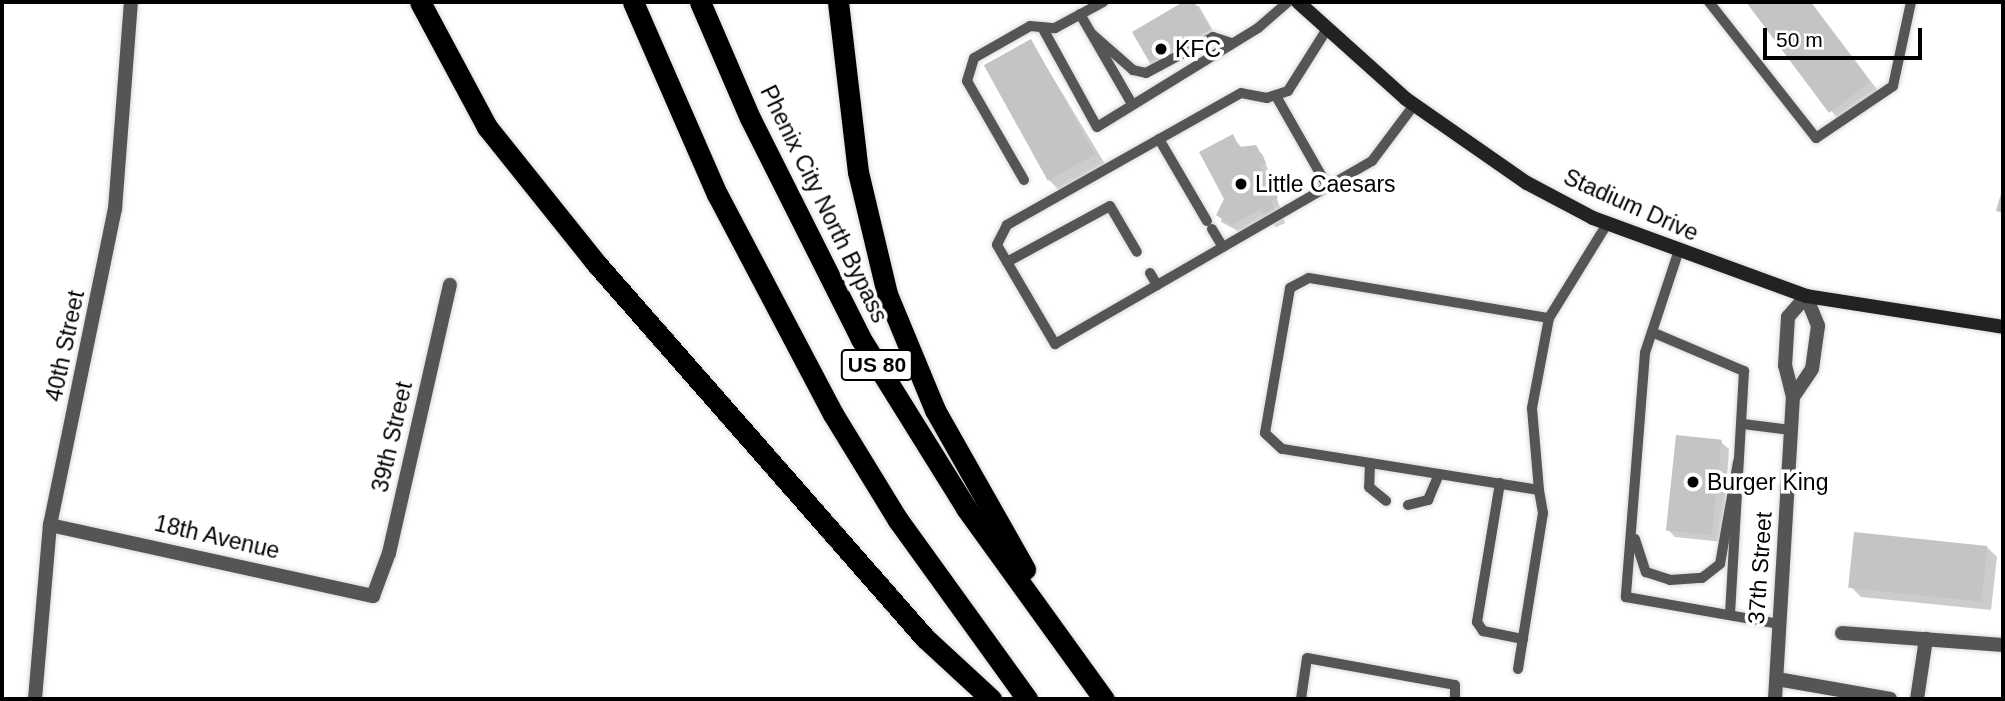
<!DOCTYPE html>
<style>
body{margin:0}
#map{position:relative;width:2005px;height:701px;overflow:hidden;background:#fff;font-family:Helvetica,sans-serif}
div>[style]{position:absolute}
.shadow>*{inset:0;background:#0003}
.building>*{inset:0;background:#c4c4c4;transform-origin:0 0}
.roads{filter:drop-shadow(0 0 2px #dbdbdb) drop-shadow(0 0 2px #dbdbdb)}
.lane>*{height:10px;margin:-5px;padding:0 5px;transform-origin:5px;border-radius:5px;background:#555}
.street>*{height:14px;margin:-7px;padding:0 7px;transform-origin:7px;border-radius:7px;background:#555}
.secondary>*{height:14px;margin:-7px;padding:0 7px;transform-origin:7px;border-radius:7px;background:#222}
.highway>*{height:21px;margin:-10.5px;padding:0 10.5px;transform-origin:10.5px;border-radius:10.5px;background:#000}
.dots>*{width:19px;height:19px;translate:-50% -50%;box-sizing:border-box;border:4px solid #fff;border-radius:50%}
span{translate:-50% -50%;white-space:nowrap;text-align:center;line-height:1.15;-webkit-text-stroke:7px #fff;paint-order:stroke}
.shield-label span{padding:2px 5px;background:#fff;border:2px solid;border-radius:5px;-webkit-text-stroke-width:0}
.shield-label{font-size:21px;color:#000;font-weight:700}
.poi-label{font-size:23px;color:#000}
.left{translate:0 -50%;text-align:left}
.street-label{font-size:23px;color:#000}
.frame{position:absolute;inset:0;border:4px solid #000;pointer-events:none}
.scale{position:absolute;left:1763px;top:28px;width:159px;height:32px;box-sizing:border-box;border:4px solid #000;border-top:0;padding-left:9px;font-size:21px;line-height:24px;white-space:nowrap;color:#000;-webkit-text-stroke:5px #fff;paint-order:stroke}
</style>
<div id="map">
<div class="shadow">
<div style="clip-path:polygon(1186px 2px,1199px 6px,1217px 38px,1160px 72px,1134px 32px)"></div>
<div style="clip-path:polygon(1748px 2px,1811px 2px,1879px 92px,1840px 122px)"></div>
<div style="clip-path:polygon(1031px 41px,1105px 164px,1059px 190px,1049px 180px)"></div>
<div style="clip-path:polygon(1232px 136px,1242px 148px,1255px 147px,1263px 155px,1285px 223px,1276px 227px,1269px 220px,1240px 232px,1221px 222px)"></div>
<div style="clip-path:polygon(1721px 442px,1729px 449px,1723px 542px,1675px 537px,1667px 529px)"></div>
<div style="clip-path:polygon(1987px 547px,1997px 557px,1991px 610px,1861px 597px,1851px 587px)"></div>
</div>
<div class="building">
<div style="clip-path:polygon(1183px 2px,1194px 2px,1211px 30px,1151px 65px,1132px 32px)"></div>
<div style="clip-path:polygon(1746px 2px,1810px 2px,1870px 82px,1829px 113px)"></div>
<div style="left:1031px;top:39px;width:132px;height:54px;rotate:61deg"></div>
<div style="clip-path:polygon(1233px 134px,1239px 147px,1256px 145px,1266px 163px,1260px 166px,1278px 198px,1271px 201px,1278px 215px,1267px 221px,1261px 209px,1231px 225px,1216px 215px,1224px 199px,1199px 152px)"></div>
<div style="clip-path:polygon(2003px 187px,2003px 213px,1996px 211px)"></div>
<div style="left:1676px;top:435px;width:46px;height:96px;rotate:6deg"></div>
<div style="left:1854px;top:532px;width:134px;height:56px;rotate:6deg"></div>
</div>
<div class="roads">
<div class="lane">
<div style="left:1709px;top:2px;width:173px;rotate:51.8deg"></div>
<div style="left:1816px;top:138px;width:93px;rotate:-34deg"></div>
<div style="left:1893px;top:86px;width:86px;rotate:-77.9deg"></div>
<div style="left:1080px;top:14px;width:104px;rotate:60deg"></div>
<div style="left:1042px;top:27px;width:114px;rotate:61.2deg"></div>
<div style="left:1097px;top:127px;width:189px;rotate:-31.6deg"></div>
<div style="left:1258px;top:28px;width:40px;rotate:-41deg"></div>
<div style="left:1327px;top:29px;width:73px;rotate:122.2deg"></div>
<div style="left:1288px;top:91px;width:22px;rotate:162deg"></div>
<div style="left:1267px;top:98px;width:26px;rotate:-169deg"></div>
<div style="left:1241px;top:93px;width:269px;rotate:150.6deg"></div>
<div style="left:1007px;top:225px;width:22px;rotate:117deg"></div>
<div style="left:997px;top:245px;width:115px;rotate:59.6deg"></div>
<div style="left:1055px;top:344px;width:366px;rotate:-30deg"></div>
<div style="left:1372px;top:161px;width:70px;rotate:-53.1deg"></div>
<div style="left:1092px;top:34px;width:55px;rotate:41.3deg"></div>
<div style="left:1133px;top:70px;width:13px;rotate:13deg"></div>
<div style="left:1146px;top:73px;width:76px;rotate:-28.2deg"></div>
<div style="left:1213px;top:37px;width:20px;rotate:18deg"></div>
<div style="left:1276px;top:96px;width:105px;rotate:60.3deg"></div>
<div style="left:1159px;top:139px;width:95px;rotate:59.7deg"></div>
<div style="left:1024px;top:180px;width:114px;rotate:-119.9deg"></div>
<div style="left:967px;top:81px;width:24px;rotate:-73deg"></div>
<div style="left:974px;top:58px;width:64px;rotate:-29.7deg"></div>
<div style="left:1030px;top:26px;width:25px;rotate:5deg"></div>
<div style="left:1055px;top:28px;width:55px;rotate:-28.4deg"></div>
<div style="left:1212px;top:229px;width:21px;rotate:59deg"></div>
<div style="left:1678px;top:253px;width:105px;rotate:108.3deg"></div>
<div style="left:1645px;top:353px;width:245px;rotate:94.5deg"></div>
<div style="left:1626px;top:597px;width:155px;rotate:10deg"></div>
<div style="left:1007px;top:262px;width:117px;rotate:-28.5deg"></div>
<div style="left:1110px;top:206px;width:53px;rotate:59.6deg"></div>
<div style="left:1150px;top:273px;width:14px;rotate:60deg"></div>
<div style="left:1652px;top:332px;width:100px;rotate:23deg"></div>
<div style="left:1744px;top:371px;width:244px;rotate:93.3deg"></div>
<div style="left:1743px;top:424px;width:48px;rotate:7.1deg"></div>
<div style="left:1370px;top:463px;width:24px;rotate:92deg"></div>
<div style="left:1369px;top:487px;width:22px;rotate:39deg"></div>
<div style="left:1500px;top:483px;width:141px;rotate:99.4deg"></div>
<div style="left:1477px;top:622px;width:11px;rotate:56deg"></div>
<div style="left:1483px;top:631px;width:41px;rotate:11.3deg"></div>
<div style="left:1539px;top:490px;width:82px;rotate:-94.9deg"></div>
<div style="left:1532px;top:408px;width:92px;rotate:-79.3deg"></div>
<div style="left:1408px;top:505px;width:21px;rotate:-14deg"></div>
<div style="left:1428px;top:500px;width:28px;rotate:-67deg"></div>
<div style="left:1635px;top:539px;width:35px;rotate:72deg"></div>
<div style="left:1646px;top:572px;width:25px;rotate:18deg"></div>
<div style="left:1670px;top:580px;width:32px;rotate:-4deg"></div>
<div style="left:1702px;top:578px;width:23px;rotate:-38deg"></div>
<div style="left:1720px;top:564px;width:104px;rotate:-80deg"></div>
<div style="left:1518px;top:669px;width:158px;rotate:-80.9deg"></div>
<div style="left:1543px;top:513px;width:23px;rotate:-100deg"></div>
<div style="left:1539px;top:490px;width:260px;rotate:-170.9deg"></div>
<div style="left:1282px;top:449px;width:23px;rotate:-137deg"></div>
<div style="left:1265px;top:433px;width:147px;rotate:-80.2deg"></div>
<div style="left:1290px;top:288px;width:21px;rotate:-28deg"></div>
<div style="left:1309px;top:278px;width:243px;rotate:9.5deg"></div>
<div style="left:1549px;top:318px;width:110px;rotate:-58.3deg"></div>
<div style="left:1301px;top:699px;width:41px;rotate:-81.7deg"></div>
<div style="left:1307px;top:658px;width:150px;rotate:10.3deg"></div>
<div style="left:1455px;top:685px;width:14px;rotate:90deg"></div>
</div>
<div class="street">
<div style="left:50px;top:525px;width:331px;rotate:12.4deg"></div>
<div style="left:373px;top:596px;width:46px;rotate:-69.6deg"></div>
<div style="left:389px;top:553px;width:275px;rotate:-77.2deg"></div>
<div style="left:1842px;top:633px;width:161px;rotate:4.3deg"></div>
<div style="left:1777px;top:679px;width:115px;rotate:10deg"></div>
<div style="left:35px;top:699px;width:175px;rotate:-85.1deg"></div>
<div style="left:50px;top:525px;width:323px;rotate:-78.4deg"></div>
<div style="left:115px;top:209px;width:208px;rotate:-85.6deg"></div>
<div style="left:1775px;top:699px;width:303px;rotate:-86.6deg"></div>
<div style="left:1793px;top:397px;width:32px;rotate:-104deg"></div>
<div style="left:1785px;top:366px;width:49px;rotate:-86.5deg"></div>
<div style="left:1788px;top:317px;width:28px;rotate:-49deg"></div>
<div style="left:1806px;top:296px;width:32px;rotate:68deg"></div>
<div style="left:1818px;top:326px;width:43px;rotate:97.9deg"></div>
<div style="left:1812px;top:369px;width:34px;rotate:124deg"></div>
<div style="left:1917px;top:699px;width:61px;rotate:-81.5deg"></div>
</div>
<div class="secondary">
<div style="left:1298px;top:2px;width:145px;rotate:41.9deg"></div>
<div style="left:1406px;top:99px;width:147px;rotate:34.8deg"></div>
<div style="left:1527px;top:183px;width:75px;rotate:27.9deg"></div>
<div style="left:1593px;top:218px;width:227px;rotate:20.1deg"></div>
<div style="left:1806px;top:296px;width:199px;rotate:8.9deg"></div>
</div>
<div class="highway">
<div style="left:420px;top:2px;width:142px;rotate:61.8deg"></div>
<div style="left:487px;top:127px;width:173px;rotate:51.3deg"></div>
<div style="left:595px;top:262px;width:500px;rotate:48.73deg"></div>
<div style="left:925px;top:638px;width:90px;rotate:42.7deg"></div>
<div style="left:633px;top:2px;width:210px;rotate:66.4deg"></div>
<div style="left:717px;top:194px;width:249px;rotate:62.2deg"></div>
<div style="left:833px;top:414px;width:124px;rotate:58.5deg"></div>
<div style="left:898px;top:520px;width:221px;rotate:54.2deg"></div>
<div style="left:700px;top:2px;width:126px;rotate:66.7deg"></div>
<div style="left:750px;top:118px;width:247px;rotate:63.3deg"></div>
<div style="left:861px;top:339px;width:199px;rotate:58.1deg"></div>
<div style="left:966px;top:508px;width:236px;rotate:54.2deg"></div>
<div style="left:838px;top:2px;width:171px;rotate:83.3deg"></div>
<div style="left:858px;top:172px;width:125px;rotate:76.6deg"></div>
<div style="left:887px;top:294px;width:126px;rotate:67.5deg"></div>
<div style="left:935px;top:410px;width:183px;rotate:60.5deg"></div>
</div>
</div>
<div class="dots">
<div style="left:1161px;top:49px;background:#000"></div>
<div style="left:1241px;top:184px;background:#000"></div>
<div style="left:1693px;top:482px;background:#000"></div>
</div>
<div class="shield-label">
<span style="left:877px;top:365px">US 80</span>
</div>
<div class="poi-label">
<span class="left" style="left:1175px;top:49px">KFC</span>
<span class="left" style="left:1255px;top:184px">Little Caesars</span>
<span class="left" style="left:1707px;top:482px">Burger King</span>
</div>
<div class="street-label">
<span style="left:824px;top:204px;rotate:64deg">Phenix City North Bypass</span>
<span style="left:1631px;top:205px;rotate:24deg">Stadium Drive</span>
<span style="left:65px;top:346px;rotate:-78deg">40th Street</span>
<span style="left:392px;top:437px;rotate:-77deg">39th Street</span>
<span style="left:217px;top:537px;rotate:13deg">18th Avenue</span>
<span style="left:1760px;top:568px;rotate:-86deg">37th Street</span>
</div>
<div class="frame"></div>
<div class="scale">50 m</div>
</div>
